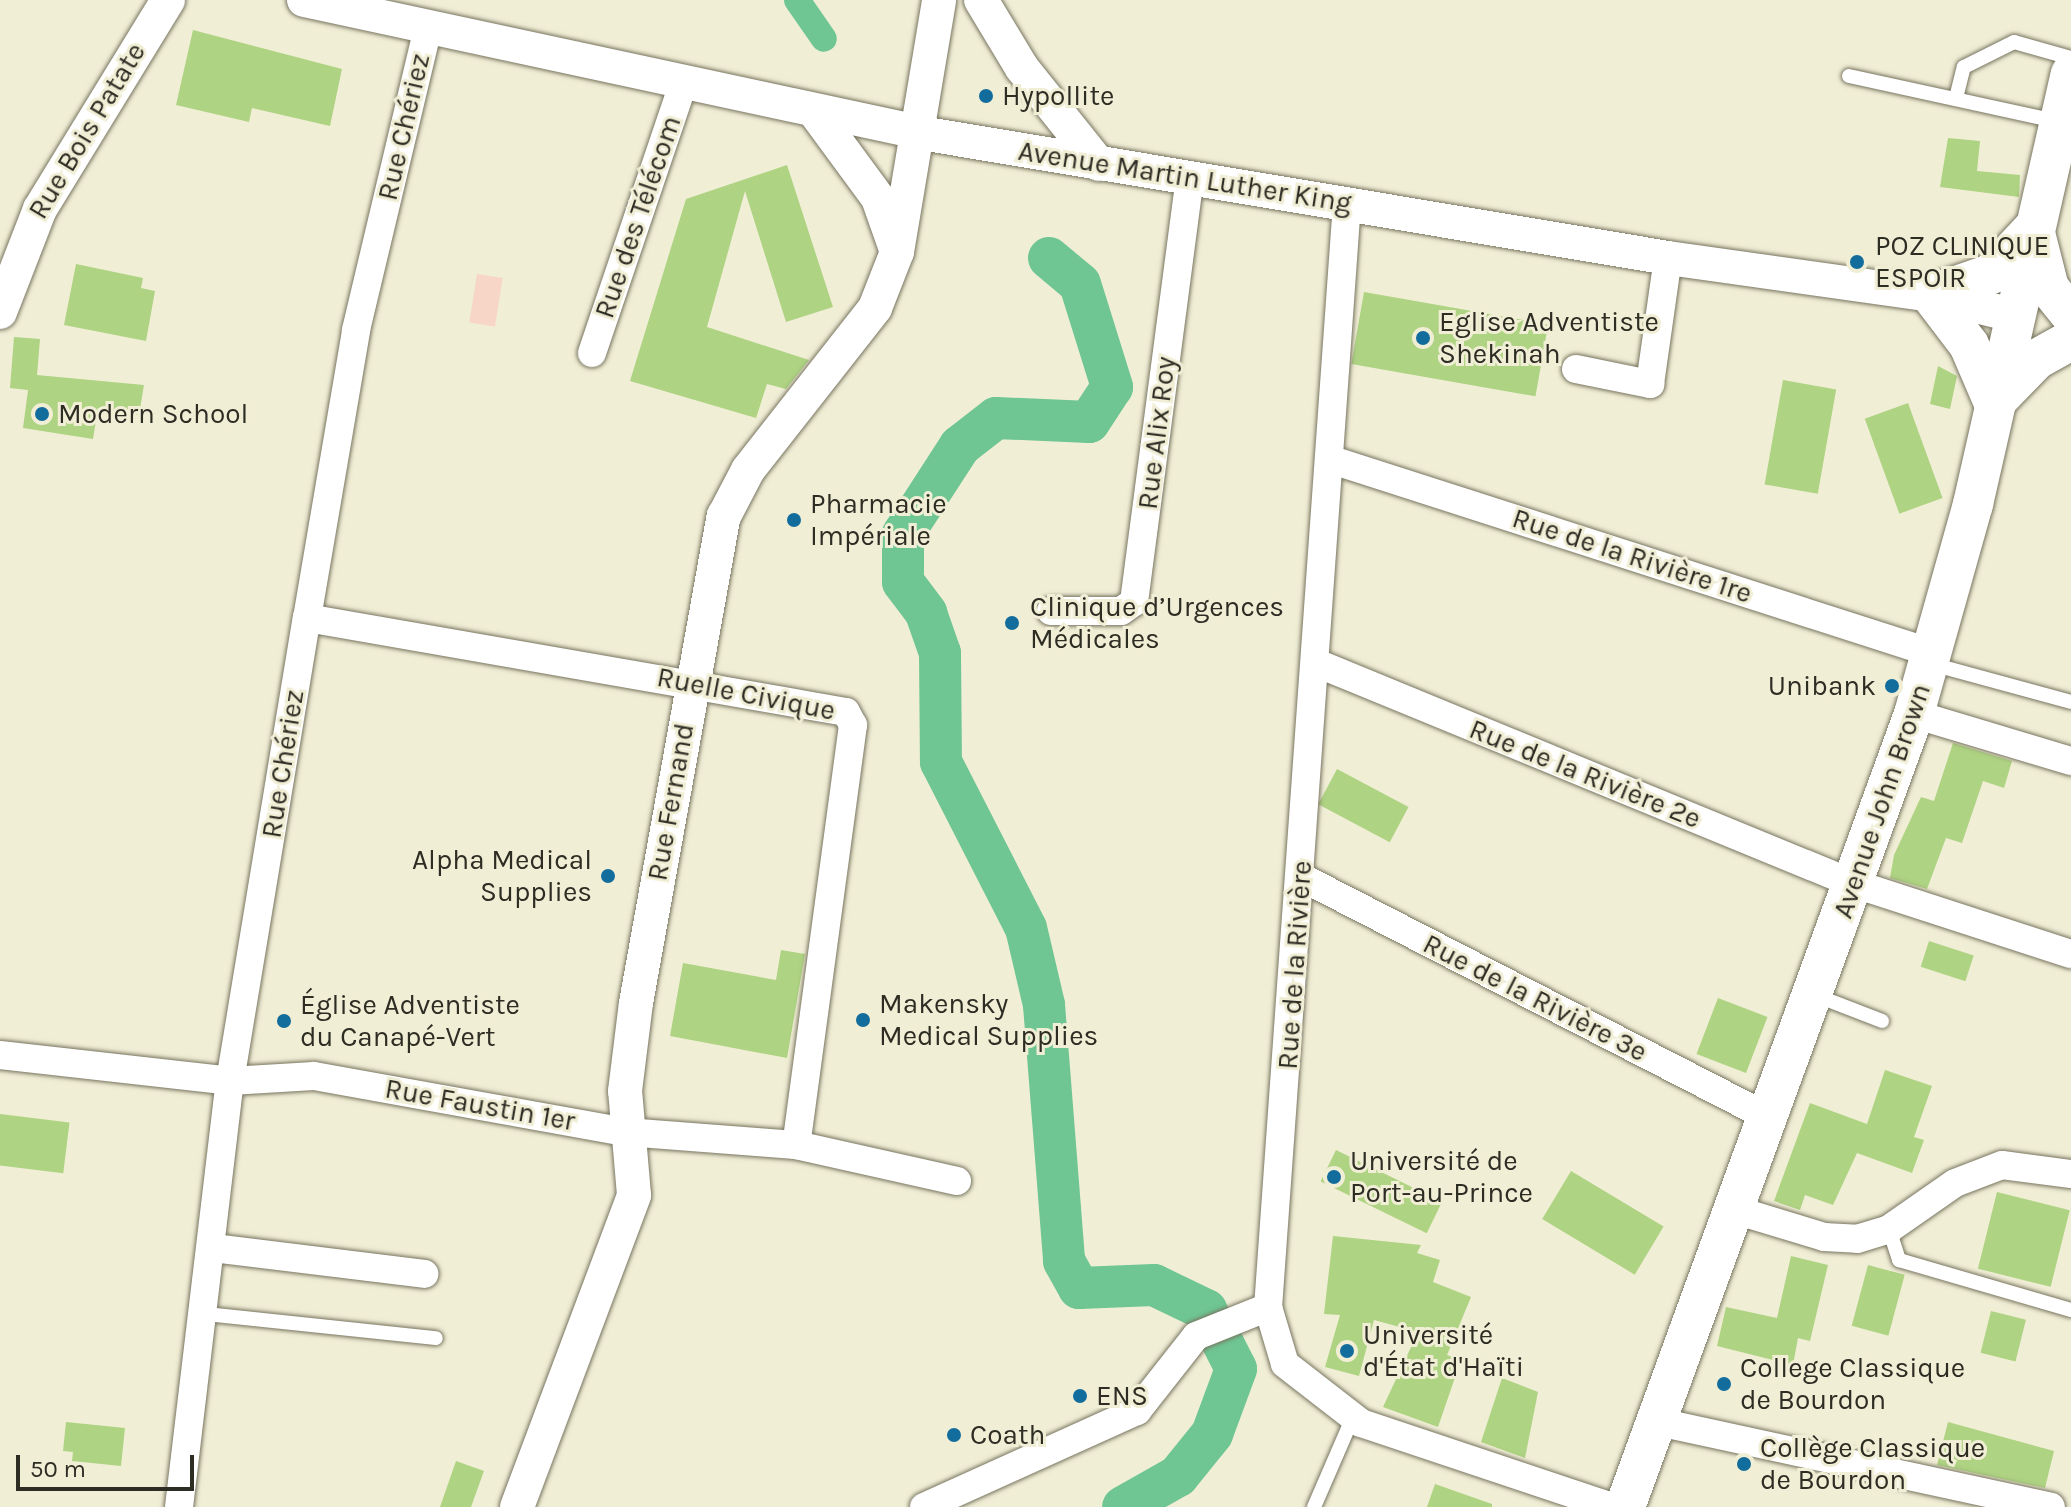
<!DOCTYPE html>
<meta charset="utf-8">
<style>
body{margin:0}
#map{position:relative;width:2071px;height:1507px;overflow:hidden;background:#f1eed6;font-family:Karla,sans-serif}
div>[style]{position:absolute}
.green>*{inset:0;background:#f7d6c7;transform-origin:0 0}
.canal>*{height:26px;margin:-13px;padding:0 13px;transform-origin:13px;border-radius:13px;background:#6fc692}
.river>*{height:42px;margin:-21px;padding:0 21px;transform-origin:21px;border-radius:21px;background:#6fc692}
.building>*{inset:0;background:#aed382;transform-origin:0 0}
.roads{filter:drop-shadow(0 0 2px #787560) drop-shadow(0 0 2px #787560)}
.service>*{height:14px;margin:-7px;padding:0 7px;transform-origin:7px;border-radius:7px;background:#fff}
.minor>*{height:28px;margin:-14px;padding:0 14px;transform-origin:14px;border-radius:14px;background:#fff}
.tertiary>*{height:34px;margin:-17px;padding:0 17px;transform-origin:17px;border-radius:17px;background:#fff}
.secondary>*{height:40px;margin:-20px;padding:0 20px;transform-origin:20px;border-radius:20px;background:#fff}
.dots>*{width:22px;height:22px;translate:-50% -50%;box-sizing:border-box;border:4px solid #f1eed6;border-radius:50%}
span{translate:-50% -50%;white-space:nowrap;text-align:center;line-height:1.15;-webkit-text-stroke:6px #f1eed6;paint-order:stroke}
.poi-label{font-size:28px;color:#2e2d24}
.left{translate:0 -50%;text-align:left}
.right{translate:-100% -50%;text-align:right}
.street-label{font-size:28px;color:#2e2d24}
.scale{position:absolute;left:16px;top:1455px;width:178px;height:36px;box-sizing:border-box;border:4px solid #2e2d24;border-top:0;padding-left:10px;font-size:24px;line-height:28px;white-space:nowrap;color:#2e2d24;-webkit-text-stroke:6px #f1eed6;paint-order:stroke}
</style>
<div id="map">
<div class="green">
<div style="left:477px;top:274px;width:26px;height:49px;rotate:9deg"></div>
</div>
<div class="canal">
<div style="left:797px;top:0;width:47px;rotate:55.3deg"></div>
</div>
<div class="river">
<div style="left:1049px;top:258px;width:40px;rotate:40deg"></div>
<div style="left:1080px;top:284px;width:108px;rotate:72.7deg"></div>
<div style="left:1112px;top:387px;width:42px;rotate:123.3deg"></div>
<div style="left:1089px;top:422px;width:93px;rotate:-177.5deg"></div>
<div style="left:996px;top:418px;width:46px;rotate:142.1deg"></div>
<div style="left:960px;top:446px;width:105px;rotate:122.9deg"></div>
<div style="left:903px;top:534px;width:48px;rotate:90deg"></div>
<div style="left:903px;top:582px;width:39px;rotate:53deg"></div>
<div style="left:926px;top:613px;width:42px;rotate:70.7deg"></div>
<div style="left:940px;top:653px;width:109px;rotate:89.5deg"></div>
<div style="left:941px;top:762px;width:186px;rotate:62.9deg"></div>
<div style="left:1026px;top:928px;width:79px;rotate:76.8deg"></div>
<div style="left:1044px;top:1005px;width:257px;rotate:85.5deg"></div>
<div style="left:1064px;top:1261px;width:31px;rotate:61deg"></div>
<div style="left:1079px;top:1288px;width:75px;rotate:-2.3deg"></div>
<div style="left:1154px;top:1285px;width:58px;rotate:25.7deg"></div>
<div style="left:1206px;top:1310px;width:66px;rotate:63deg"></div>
<div style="left:1236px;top:1369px;width:69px;rotate:110.3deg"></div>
<div style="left:1212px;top:1434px;width:54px;rotate:129deg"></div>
<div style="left:1178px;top:1476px;width:63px;rotate:150.6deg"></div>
</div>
<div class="building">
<div style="clip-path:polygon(193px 30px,342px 69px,330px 126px,252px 108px,249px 122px,176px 105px)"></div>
<div style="clip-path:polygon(1948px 138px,1980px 141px,1977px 171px,2020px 175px,2019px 197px,1940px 187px)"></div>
<div style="clip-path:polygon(787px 165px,833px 307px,786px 322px,745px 191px,707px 327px,809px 360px,786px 389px,767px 384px,756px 418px,630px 381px,686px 199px)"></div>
<div style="clip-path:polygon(76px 264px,143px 278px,141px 288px,155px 291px,146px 341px,64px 325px)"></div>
<div style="left:1364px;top:292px;width:187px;height:73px;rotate:10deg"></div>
<div style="clip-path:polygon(14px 337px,40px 339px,37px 375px,144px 385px,139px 415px,98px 408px,93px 439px,23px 428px,28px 390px,10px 388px)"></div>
<div style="clip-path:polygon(1938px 366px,1957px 376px,1950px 409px,1930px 404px)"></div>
<div style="left:1783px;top:380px;width:54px;height:106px;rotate:10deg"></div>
<div style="left:1908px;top:403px;width:101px;height:46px;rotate:70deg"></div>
<div style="clip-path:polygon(1953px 743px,2012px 761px,2004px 788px,1983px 781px,1962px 843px,1946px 838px,1927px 889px,1890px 878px,1894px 855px,1921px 797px,1934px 801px)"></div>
<div style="left:1337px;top:769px;width:81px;height:40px;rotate:28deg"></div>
<div style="left:1929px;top:941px;width:47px;height:27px;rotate:18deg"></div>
<div style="clip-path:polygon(781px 950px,805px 954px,787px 1058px,670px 1036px,683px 963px,776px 980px)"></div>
<div style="left:1718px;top:998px;width:53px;height:60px;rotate:21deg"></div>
<div style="clip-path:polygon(1885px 1070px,1932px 1086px,1914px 1137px,1924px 1140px,1912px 1173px,1857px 1153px,1833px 1205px,1805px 1195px,1800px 1210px,1774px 1201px,1810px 1103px,1867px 1124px)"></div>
<div style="left:0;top:1114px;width:70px;height:51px;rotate:7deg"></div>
<div style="left:1336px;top:1150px;width:118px;height:35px;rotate:26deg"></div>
<div style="left:1571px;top:1171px;width:108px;height:56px;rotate:31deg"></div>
<div style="left:1997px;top:1192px;width:75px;height:79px;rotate:14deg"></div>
<div style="clip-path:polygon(1333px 1236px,1421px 1245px,1417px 1253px,1440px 1260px,1433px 1282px,1471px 1297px,1447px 1355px,1461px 1360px,1438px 1427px,1383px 1407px,1418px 1332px,1374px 1320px,1359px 1376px,1325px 1367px,1340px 1315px,1324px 1314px)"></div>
<div style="clip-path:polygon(1791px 1256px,1828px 1265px,1810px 1341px,1798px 1338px,1793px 1365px,1717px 1346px,1726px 1307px,1777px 1318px)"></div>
<div style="left:1868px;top:1265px;width:38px;height:63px;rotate:15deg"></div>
<div style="left:1991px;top:1311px;width:36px;height:43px;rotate:14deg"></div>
<div style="clip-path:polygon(1502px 1378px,1538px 1392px,1525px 1458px,1481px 1442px)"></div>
<div style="clip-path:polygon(66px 1422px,125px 1428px,121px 1466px,72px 1461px,73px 1452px,63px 1451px)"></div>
<div style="clip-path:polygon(1948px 1422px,2054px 1451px,2045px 1488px,1937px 1465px)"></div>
<div style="clip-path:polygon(456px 1461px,484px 1471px,471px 1507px,440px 1507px)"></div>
<div style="clip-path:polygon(1435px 1484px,1492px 1504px,1492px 1507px,1427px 1507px)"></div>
</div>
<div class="roads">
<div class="service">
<div style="left:1849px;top:76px;width:212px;rotate:12.3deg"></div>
<div style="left:1956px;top:98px;width:32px;rotate:-76deg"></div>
<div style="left:1964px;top:67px;width:56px;rotate:-26.6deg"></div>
<div style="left:2014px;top:42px;width:59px;rotate:15.7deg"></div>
<div style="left:1932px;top:664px;width:144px;rotate:15.3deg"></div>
<div style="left:1815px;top:995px;width:72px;rotate:21.2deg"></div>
<div style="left:1889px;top:1229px;width:33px;rotate:72deg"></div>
<div style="left:1899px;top:1260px;width:179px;rotate:16.2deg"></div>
<div style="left:206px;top:1314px;width:231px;rotate:6deg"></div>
<div style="left:1314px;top:1507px;width:98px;rotate:-66.6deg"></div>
</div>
<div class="minor">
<div style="left:1347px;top:203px;width:1107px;rotate:94.09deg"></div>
<div style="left:1268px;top:1307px;width:59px;rotate:73.4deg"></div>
<div style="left:1285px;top:1364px;width:96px;rotate:37.8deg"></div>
<div style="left:1361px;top:1423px;width:265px;rotate:18.5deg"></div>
<div style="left:592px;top:353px;width:287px;rotate:-71.3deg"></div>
<div style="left:1576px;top:369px;width:76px;rotate:11.5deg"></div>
<div style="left:1650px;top:384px;width:127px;rotate:-81.9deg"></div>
<div style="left:1332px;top:460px;width:630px;rotate:17.83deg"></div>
<div style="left:1051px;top:611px;width:70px"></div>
<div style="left:1121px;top:611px;width:16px;rotate:-35deg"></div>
<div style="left:1134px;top:602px;width:428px;rotate:-82.5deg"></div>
<div style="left:307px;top:618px;width:547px;rotate:9.89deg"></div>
<div style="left:846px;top:712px;width:15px;rotate:62deg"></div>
<div style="left:853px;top:725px;width:424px;rotate:97.7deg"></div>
<div style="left:1319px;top:664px;width:576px;rotate:22.34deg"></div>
<div style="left:1852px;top:883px;width:230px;rotate:18deg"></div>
<div style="left:1914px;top:714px;width:164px;rotate:16.7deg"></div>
<div style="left:1301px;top:877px;width:527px;rotate:27.2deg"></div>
<div style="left:0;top:1055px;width:231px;rotate:6.4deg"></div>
<div style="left:230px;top:1081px;width:84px;rotate:-3.4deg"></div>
<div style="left:314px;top:1076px;width:317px;rotate:10.2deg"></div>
<div style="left:626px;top:1132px;width:170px;rotate:4.4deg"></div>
<div style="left:796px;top:1145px;width:165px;rotate:12.6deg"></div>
<div style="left:1732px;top:1209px;width:96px;rotate:16.9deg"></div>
<div style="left:1824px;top:1237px;width:33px;rotate:3deg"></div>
<div style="left:1857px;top:1239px;width:34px;rotate:-17deg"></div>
<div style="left:1889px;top:1229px;width:80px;rotate:-34.9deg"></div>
<div style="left:1955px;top:1183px;width:50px;rotate:-21deg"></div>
<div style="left:2002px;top:1165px;width:70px;rotate:7.4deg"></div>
<div style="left:213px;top:1248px;width:213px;rotate:7deg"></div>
<div style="left:1654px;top:1421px;width:406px;rotate:12.2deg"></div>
<div style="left:179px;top:1507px;width:429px;rotate:-83.2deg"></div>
<div style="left:230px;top:1081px;width:469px;rotate:-80.6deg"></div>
<div style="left:307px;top:618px;width:292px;rotate:-80.3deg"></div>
<div style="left:356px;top:330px;width:311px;rotate:-76.6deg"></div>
<div style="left:924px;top:1507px;width:234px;rotate:-24.3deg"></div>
<div style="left:1137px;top:1411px;width:95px;rotate:-51.8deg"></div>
<div style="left:1196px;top:1336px;width:78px;rotate:-21.9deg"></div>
</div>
<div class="tertiary">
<div style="left:304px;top:0;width:637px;rotate:12.14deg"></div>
<div style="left:927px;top:134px;width:751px;rotate:9.5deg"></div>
<div style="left:1668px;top:258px;width:266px;rotate:8deg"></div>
<div style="left:1931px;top:295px;width:84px;rotate:13.7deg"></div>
<div style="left:981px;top:0;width:79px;rotate:58.9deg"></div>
<div style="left:1022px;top:68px;width:123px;rotate:51.3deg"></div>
<div style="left:814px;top:111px;width:108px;rotate:53.7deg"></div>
<div style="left:878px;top:198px;width:57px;rotate:70.6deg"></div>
<div style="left:0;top:312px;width:110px;rotate:-68.8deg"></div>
<div style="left:40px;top:209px;width:245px;rotate:-58.5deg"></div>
<div style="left:517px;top:1507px;width:333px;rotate:-69.4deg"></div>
<div style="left:634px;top:1195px;width:104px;rotate:-94.9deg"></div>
<div style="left:625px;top:1091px;width:89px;rotate:-82.9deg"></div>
<div style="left:636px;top:1003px;width:495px;rotate:-79.8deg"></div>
<div style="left:724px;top:516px;width:52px;rotate:-62.4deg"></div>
<div style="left:748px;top:470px;width:206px;rotate:-51.9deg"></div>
<div style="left:875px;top:308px;width:60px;rotate:-68.6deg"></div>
<div style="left:897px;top:252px;width:255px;rotate:-80.5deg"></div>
</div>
<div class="secondary">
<div style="left:2036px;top:237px;width:53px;rotate:75.7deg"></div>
<div style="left:2049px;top:288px;width:35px;rotate:51deg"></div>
<div style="left:1994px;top:403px;width:63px;rotate:-113.3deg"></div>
<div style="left:1969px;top:345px;width:63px;rotate:-127.2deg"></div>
<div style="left:1931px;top:295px;width:64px;rotate:-19.3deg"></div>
<div style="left:1991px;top:274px;width:60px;rotate:-47deg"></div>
<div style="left:1994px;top:403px;width:62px;rotate:-45.7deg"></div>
<div style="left:2037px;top:359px;width:39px;rotate:-29deg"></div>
<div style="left:1625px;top:1507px;width:844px;rotate:-69.98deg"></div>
<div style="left:1914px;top:714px;width:218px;rotate:-74.3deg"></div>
<div style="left:1973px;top:504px;width:441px;rotate:-77.2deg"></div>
</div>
</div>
<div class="dots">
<div style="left:986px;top:96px;background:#136d9c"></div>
<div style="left:1857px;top:262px;background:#136d9c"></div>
<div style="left:1423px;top:338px;background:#136d9c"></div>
<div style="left:42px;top:414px;background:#136d9c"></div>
<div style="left:794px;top:520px;background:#136d9c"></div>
<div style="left:1012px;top:623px;background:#136d9c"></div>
<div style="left:1892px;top:686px;background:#136d9c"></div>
<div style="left:608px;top:876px;background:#136d9c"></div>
<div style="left:863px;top:1020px;background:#136d9c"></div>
<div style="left:284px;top:1021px;background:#136d9c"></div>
<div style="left:1334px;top:1177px;background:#136d9c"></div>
<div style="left:1347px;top:1351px;background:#136d9c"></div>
<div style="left:1724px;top:1384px;background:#136d9c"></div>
<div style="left:1080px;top:1396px;background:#136d9c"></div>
<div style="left:954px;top:1435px;background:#136d9c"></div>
<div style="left:1744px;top:1464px;background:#136d9c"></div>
</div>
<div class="poi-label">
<span class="left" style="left:1002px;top:96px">Hypollite</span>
<span class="left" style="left:1875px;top:262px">POZ CLINIQUE<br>ESPOIR</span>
<span class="left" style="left:1439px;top:338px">Eglise Adventiste<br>Shekinah</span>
<span class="left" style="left:58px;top:414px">Modern School</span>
<span class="left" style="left:810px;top:520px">Pharmacie<br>Impériale</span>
<span class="left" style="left:1030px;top:623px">Clinique d’Urgences<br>Médicales</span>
<span class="right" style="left:1876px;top:686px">Unibank</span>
<span class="right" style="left:592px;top:876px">Alpha Medical<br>Supplies</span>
<span class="left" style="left:879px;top:1020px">Makensky<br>Medical Supplies</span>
<span class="left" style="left:300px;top:1021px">Église Adventiste<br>du Canapé-Vert</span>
<span class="left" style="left:1350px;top:1177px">Université de<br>Port-au-Prince</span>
<span class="left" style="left:1363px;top:1351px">Université<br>d'État d'Haïti</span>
<span class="left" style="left:1740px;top:1384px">College Classique<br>de Bourdon</span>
<span class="left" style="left:1096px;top:1396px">ENS</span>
<span class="left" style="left:970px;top:1435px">Coath</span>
<span class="left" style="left:1760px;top:1464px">Collège Classique<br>de Bourdon</span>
</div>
<div class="street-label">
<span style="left:404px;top:127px;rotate:-77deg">Rue Chériez</span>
<span style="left:87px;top:131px;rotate:-59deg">Rue Bois Patate</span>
<span style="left:1185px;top:177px;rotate:9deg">Avenue Martin Luther King</span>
<span style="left:638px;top:217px;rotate:-71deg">Rue des Télécom</span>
<span style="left:1157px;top:433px;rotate:-83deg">Rue Alix Roy</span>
<span style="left:1632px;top:556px;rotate:18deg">Rue de la Rivière 1re</span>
<span style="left:746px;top:694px;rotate:11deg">Ruelle Civique</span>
<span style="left:283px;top:764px;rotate:-81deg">Rue Chériez</span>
<span style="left:1585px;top:774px;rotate:22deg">Rue de la Rivière 2e</span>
<span style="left:1882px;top:801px;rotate:-71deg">Avenue John Brown</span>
<span style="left:671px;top:802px;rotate:-80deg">Rue Fernand</span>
<span style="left:1295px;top:965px;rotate:-86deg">Rue de la Rivière</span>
<span style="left:1535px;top:998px;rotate:27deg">Rue de la Rivière 3e</span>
<span style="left:480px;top:1105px;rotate:10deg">Rue Faustin 1er</span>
</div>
<div class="scale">50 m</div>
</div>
